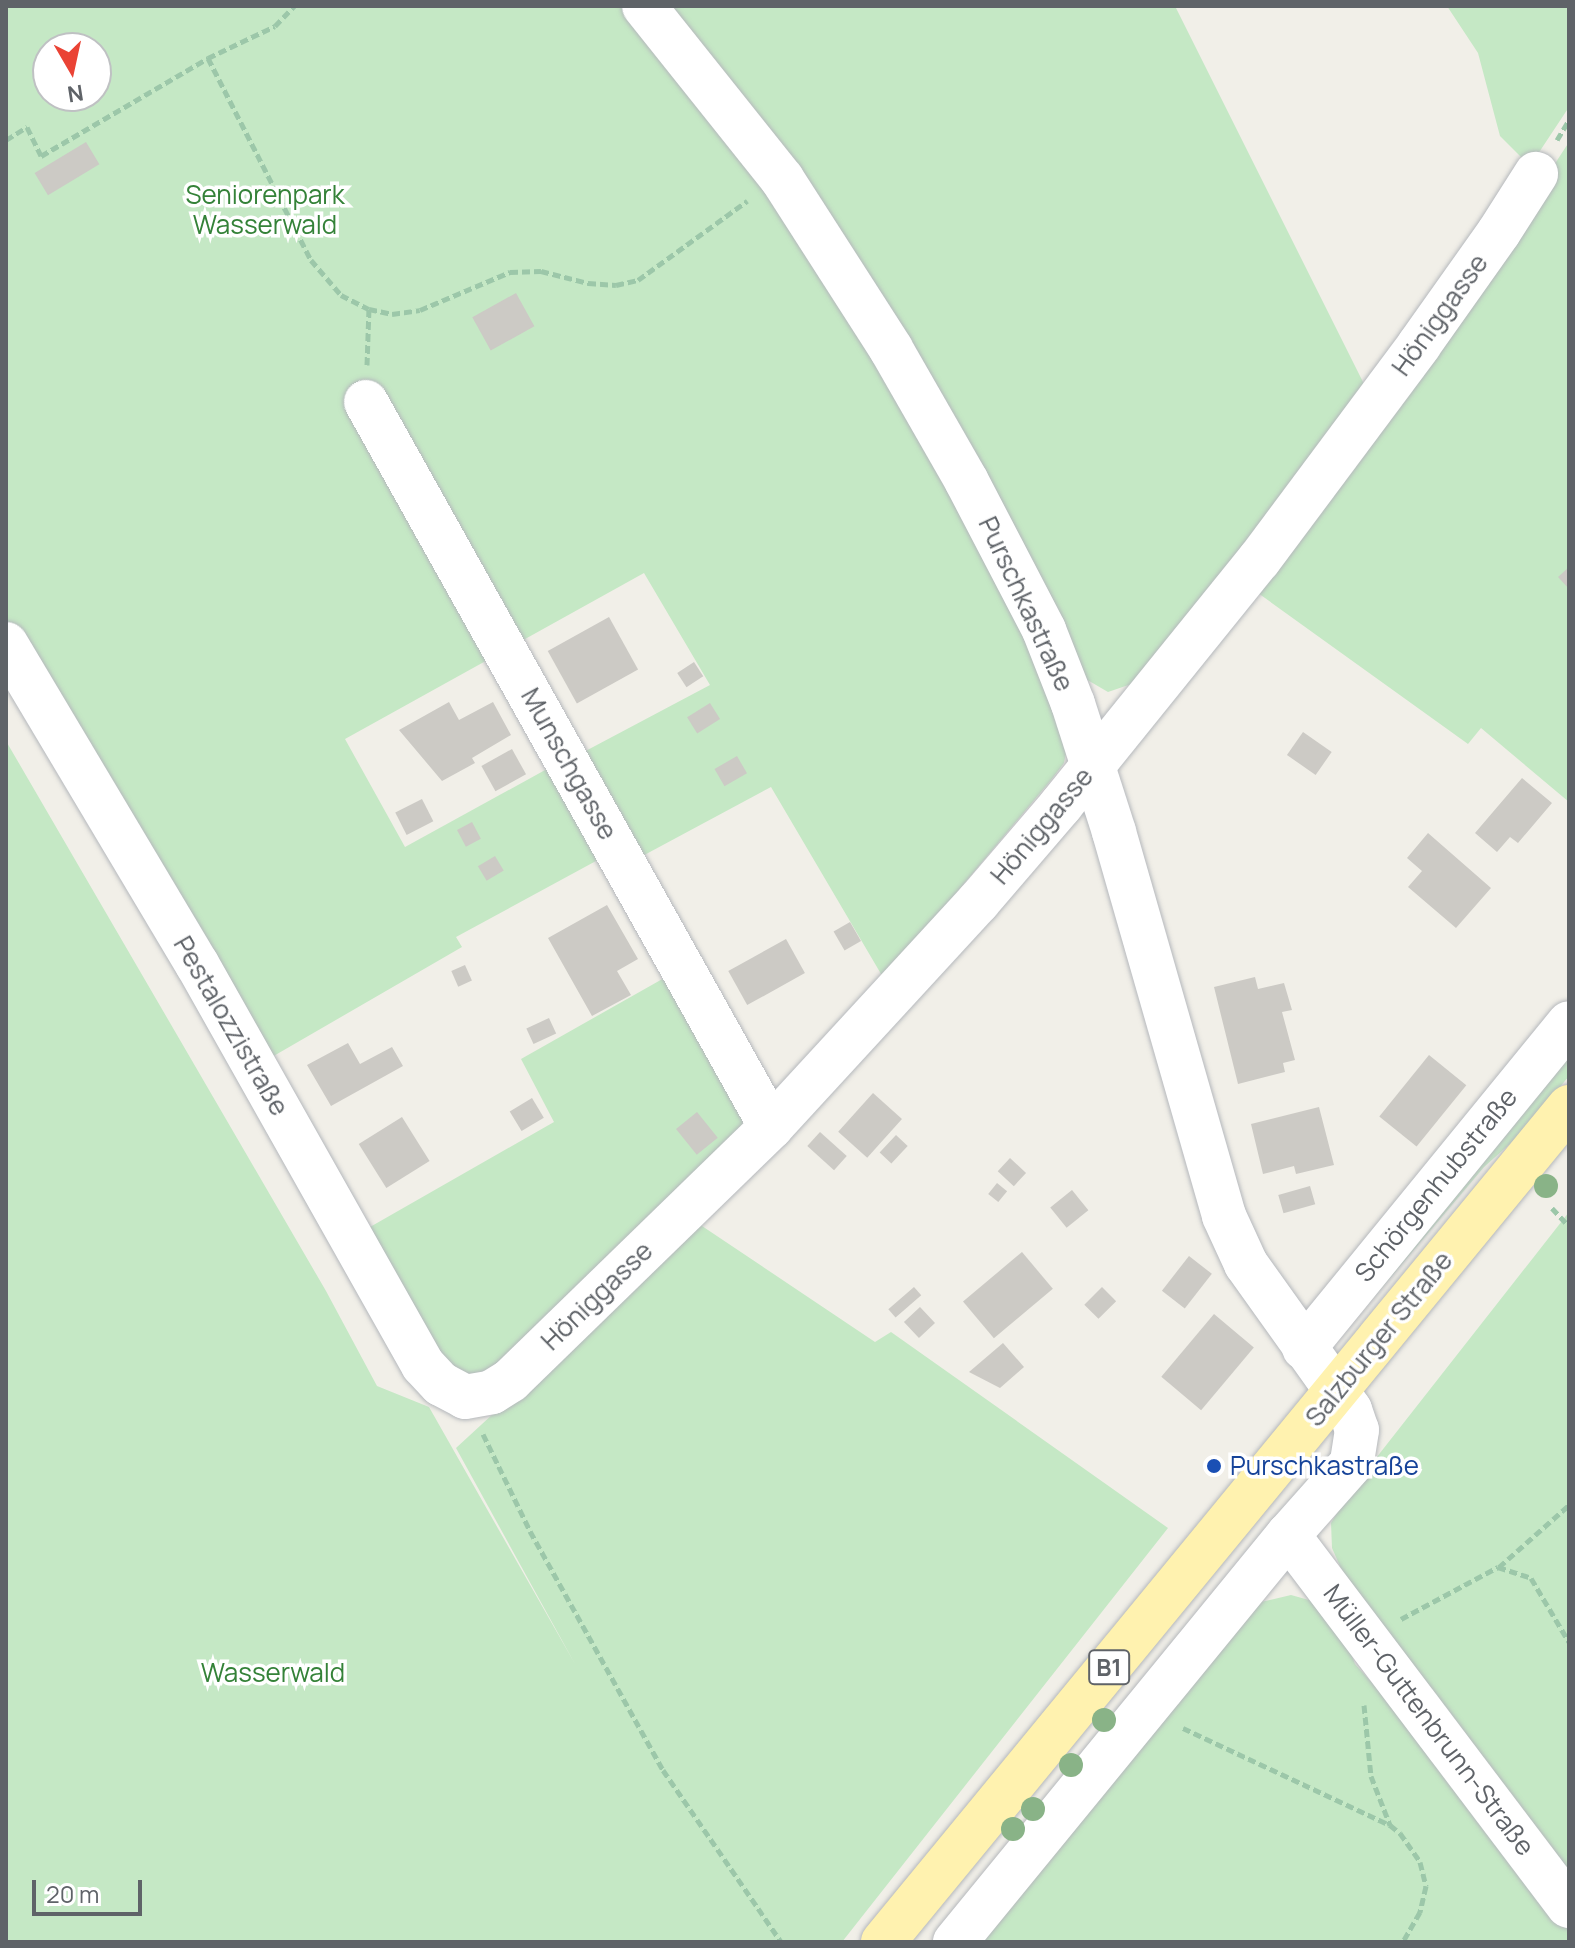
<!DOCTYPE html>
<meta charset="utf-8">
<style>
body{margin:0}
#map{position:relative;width:1575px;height:1948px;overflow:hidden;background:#f1efe8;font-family:Manrope,sans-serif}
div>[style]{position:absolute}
.green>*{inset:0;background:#c5e8c5}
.building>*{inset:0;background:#cccac5;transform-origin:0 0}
.path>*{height:5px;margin-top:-2.5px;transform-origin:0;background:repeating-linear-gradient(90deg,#9cc7a9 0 8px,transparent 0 12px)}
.roads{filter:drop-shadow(0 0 2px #b5b8bc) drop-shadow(0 0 2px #b5b8bc)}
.minor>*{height:44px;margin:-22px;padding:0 22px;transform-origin:22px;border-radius:22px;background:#fff}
.major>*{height:44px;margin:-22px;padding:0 22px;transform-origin:22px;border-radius:22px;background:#fff2af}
.trees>*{width:24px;height:24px;margin:-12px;border-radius:50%;background:#89b387}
.dots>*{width:22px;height:22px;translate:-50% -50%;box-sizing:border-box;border:4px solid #fff;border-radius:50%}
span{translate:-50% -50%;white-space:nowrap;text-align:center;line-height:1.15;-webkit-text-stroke:7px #fff;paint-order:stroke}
.shield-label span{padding:2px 6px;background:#fff;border:2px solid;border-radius:6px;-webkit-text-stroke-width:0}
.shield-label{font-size:24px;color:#5f6368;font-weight:700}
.park-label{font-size:26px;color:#348238}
.street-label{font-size:26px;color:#5f6368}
.transit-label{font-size:26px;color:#164399}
.left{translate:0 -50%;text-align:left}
.frame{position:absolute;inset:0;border:8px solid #5f6368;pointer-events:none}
.north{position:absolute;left:32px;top:32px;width:80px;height:80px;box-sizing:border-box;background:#fff;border:2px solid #bfc1c3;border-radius:50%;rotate:171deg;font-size:22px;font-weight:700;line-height:32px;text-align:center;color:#5f6368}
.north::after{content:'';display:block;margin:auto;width:28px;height:36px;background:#ea4335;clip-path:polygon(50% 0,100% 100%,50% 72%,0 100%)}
.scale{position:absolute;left:32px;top:1880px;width:110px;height:36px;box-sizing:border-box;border:4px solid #5f6368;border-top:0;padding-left:10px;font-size:24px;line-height:28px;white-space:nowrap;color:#5f6368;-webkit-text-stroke:6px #fff;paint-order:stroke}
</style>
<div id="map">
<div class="green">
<div style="clip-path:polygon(evenodd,6px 6px,626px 6px,775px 194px,998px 570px,1068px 743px,1064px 763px,1051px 780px,884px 979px,771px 787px,635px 860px,578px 755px,710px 685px,644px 573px,345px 739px,405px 847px,556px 764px,607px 855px,456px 937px,462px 947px,265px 1061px,6px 623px,6px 6px,48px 48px,96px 48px,96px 96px,48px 96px,48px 48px)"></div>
<div style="clip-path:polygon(663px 6px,1175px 6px,1369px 394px,1146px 679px,1108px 692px,1084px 678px)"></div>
<div style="clip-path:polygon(1447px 6px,1569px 6px,1569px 107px,1530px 166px,1500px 136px,1478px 53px)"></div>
<div style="clip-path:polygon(1569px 142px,1569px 802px,1481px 728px,1468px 744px,1251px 588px,1512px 230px)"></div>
<div style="clip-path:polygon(6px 741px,326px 1291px,377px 1386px,429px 1407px,575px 1664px,456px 1448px,699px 1224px,875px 1342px,891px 1332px,1168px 1528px,842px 1942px,6px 1942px)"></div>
<div style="clip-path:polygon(673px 973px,756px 1118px,521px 1352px,479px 1375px,456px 1374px,439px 1366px,363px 1231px,554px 1122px,521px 1059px)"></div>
<div style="clip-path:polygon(1569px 1040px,1569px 1076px,1522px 1133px,1484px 1167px,1364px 1309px)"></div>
<div style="clip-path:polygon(1569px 1212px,1569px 1942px,974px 1942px,1261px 1602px,1291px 1595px,1316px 1602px,1343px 1632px,1355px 1664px,1411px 1726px,1332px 1548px,1331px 1523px,1351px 1490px)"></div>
</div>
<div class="building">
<div style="left:86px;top:142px;width:26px;height:60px;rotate:59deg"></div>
<div style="left:516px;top:293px;width:38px;height:50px;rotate:61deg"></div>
<div style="clip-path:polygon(1569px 567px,1569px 589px,1558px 577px)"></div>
<div style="left:609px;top:617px;width:60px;height:70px;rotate:61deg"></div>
<div style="left:694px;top:662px;width:17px;height:20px;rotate:57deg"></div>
<div style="clip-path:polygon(449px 702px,459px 720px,493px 702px,511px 735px,472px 758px,475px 763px,442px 781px,399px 730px)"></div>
<div style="left:710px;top:703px;width:19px;height:27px;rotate:58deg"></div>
<div style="left:1303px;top:732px;width:35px;height:28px;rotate:35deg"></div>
<div style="left:512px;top:749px;width:29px;height:35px;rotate:61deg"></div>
<div style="left:737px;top:756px;width:20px;height:26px;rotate:60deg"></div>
<div style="clip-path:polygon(1522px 778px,1552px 803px,1518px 843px,1510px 837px,1497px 852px,1475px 833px)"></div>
<div style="left:422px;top:799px;width:25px;height:30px;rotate:63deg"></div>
<div style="left:472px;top:822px;width:19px;height:17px;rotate:62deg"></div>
<div style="clip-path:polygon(1428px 833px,1491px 888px,1456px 928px,1408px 887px,1422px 871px,1407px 858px)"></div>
<div style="left:495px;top:856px;width:17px;height:20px;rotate:59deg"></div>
<div style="clip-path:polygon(607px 905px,638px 959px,617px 971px,631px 995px,592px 1016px,548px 938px)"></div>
<div style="left:850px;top:922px;width:22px;height:19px;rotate:60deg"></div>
<div style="left:786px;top:939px;width:39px;height:66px;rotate:61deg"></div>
<div style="left:465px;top:965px;width:17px;height:15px;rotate:66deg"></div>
<div style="clip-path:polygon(1255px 977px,1258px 989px,1284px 983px,1292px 1010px,1282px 1012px,1295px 1060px,1283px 1063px,1285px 1072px,1238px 1084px,1214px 987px)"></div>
<div style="left:549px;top:1018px;width:17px;height:25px;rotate:65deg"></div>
<div style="clip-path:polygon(348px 1043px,360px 1064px,392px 1047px,403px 1066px,331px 1106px,307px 1065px)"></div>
<div style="left:1429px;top:1055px;width:48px;height:79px;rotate:39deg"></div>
<div style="left:873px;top:1093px;width:39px;height:52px;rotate:42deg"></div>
<div style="left:532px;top:1098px;width:23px;height:26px;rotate:59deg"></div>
<div style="clip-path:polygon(1319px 1107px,1334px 1165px,1296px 1174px,1294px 1166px,1263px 1174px,1251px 1124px)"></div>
<div style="left:697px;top:1112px;width:33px;height:27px;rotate:51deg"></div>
<div style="left:402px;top:1117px;width:52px;height:51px;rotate:58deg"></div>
<div style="left:820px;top:1132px;width:36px;height:19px;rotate:42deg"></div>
<div style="left:896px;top:1135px;width:16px;height:24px;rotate:43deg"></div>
<div style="left:1010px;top:1158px;width:22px;height:18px;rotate:43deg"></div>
<div style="left:997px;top:1183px;width:13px;height:14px;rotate:39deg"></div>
<div style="left:1310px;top:1186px;width:19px;height:33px;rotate:74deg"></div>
<div style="left:1072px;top:1190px;width:26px;height:28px;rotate:51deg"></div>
<div style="left:1022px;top:1252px;width:48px;height:77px;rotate:50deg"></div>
<div style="left:1189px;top:1256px;width:29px;height:44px;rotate:38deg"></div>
<div style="left:914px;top:1287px;width:11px;height:34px;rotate:49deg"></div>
<div style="left:1102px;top:1287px;width:20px;height:25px;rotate:45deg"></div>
<div style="left:920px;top:1307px;width:22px;height:22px;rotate:47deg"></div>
<div style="left:1214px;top:1314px;width:52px;height:82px;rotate:40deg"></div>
<div style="clip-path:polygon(1003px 1343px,1024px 1367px,1000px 1388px,969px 1372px)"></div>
</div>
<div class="path">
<div style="left:208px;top:58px;width:227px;rotate:63deg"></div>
<div style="left:311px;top:260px;width:46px;rotate:49.4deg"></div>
<div style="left:341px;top:295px;width:31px;rotate:27deg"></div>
<div style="left:369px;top:309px;width:24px;rotate:12deg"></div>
<div style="left:392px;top:314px;width:28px;rotate:-8deg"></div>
<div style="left:420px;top:310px;width:98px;rotate:-22.9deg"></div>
<div style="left:510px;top:272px;width:31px;rotate:-2deg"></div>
<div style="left:541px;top:271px;width:49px;rotate:14.3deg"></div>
<div style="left:588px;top:283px;width:28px;rotate:4deg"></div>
<div style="left:616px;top:285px;width:23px;rotate:-13deg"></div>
<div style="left:638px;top:280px;width:135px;rotate:-35.9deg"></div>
<div style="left:6px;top:140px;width:25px;rotate:-32deg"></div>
<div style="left:27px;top:127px;width:32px;rotate:64deg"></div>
<div style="left:41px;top:156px;width:194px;rotate:-30.4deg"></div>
<div style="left:208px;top:58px;width:74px;rotate:-25.5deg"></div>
<div style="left:275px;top:26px;width:28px;rotate:-46deg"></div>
<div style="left:1557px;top:140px;width:23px;rotate:-59deg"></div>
<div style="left:367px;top:365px;width:56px;rotate:-88deg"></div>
<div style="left:1552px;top:1208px;width:25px;rotate:47deg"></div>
<div style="left:483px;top:1434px;width:108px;rotate:64.1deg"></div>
<div style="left:530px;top:1531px;width:274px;rotate:60.9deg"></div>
<div style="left:663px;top:1770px;width:209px;rotate:55.5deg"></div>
<div style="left:1499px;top:1567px;width:94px;rotate:-41.5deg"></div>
<div style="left:1401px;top:1619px;width:110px;rotate:-28.2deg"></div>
<div style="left:1498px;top:1567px;width:35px;rotate:18deg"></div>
<div style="left:1531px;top:1578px;width:74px;rotate:59.3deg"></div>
<div style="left:1364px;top:1705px;width:71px;rotate:84.4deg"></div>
<div style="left:1371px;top:1776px;width:53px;rotate:68.8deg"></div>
<div style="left:1183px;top:1728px;width:229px;rotate:25.1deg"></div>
<div style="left:1390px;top:1825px;width:13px;rotate:39deg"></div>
<div style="left:1400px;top:1833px;width:35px;rotate:55deg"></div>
<div style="left:1420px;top:1862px;width:25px;rotate:76deg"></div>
<div style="left:1426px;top:1886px;width:27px;rotate:103deg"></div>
<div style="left:1420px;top:1912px;width:34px;rotate:120deg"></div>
</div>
<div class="roads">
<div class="minor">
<div style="left:644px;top:6px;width:221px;rotate:51.4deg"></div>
<div style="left:782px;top:179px;width:202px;rotate:57.3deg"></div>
<div style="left:891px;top:349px;width:151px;rotate:60.2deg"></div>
<div style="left:966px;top:480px;width:169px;rotate:62.5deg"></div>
<div style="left:1044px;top:630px;width:79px;rotate:68.6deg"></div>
<div style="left:1073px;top:704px;width:134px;rotate:72.2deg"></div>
<div style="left:1114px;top:832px;width:399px;rotate:74deg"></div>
<div style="left:1224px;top:1216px;width:53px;rotate:65.4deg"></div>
<div style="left:1246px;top:1264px;width:179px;rotate:54.5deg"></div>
<div style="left:1350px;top:1410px;width:21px;rotate:71deg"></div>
<div style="left:1357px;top:1430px;width:33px;rotate:99deg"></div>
<div style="left:1352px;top:1463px;width:96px;rotate:131.6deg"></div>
<div style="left:1288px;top:1535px;width:526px;rotate:129.29deg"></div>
<div style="left:366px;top:402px;width:830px;rotate:60.81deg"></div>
<div style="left:6px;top:644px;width:373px;rotate:59.2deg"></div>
<div style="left:197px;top:964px;width:460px;rotate:60.6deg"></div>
<div style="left:423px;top:1365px;width:26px;rotate:47deg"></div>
<div style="left:441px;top:1384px;width:27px;rotate:28deg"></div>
<div style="left:465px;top:1397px;width:27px;rotate:-10deg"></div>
<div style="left:492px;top:1392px;width:22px;rotate:-32deg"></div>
<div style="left:511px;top:1380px;width:363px;rotate:-44.2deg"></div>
<div style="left:771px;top:1127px;width:306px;rotate:-47.4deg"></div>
<div style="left:978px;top:902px;width:128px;rotate:-49.4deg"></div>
<div style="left:1061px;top:805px;width:315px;rotate:-51.1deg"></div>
<div style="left:1259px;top:560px;width:268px;rotate:-53.3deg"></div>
<div style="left:1419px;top:345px;width:138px;rotate:-54.7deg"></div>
<div style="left:1499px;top:232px;width:69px;rotate:-57.5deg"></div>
<div style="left:1304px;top:1348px;width:419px;rotate:-50.8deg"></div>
<div style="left:1288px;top:1535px;width:465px;rotate:52.9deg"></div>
</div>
<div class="major">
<div style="left:883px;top:1942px;width:1081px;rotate:-50.59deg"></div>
</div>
</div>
<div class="trees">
<div style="left:1546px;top:1186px"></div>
<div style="left:1104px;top:1720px"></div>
<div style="left:1071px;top:1765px"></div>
<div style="left:1033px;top:1809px"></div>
<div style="left:1013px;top:1829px"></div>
</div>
<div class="dots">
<div style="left:1214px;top:1466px;background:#1a4fb4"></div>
</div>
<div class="shield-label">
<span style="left:1109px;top:1667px">B1</span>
</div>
<div class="park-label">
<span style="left:265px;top:210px">Seniorenpark<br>Wasserwald</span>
<span style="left:273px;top:1673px">Wasserwald</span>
</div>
<div class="street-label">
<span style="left:1440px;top:315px;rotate:-54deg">Höniggasse</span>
<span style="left:1026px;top:604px;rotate:65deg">Purschkastraße</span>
<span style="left:569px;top:764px;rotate:61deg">Munschgasse</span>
<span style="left:1042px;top:826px;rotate:-50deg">Höniggasse</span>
<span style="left:231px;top:1026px;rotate:60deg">Pestalozzistraße</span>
<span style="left:1436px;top:1185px;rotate:-51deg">Schörgenhubstraße</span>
<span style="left:597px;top:1296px;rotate:-44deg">Höniggasse</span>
<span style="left:1379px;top:1339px;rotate:-51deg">Salzburger Straße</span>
<span style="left:1429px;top:1720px;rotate:53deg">Müller-Guttenbrunn-Straße</span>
</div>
<div class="transit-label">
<span class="left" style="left:1230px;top:1466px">Purschkastraße</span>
</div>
<div class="frame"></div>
<div class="north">N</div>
<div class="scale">20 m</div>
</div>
